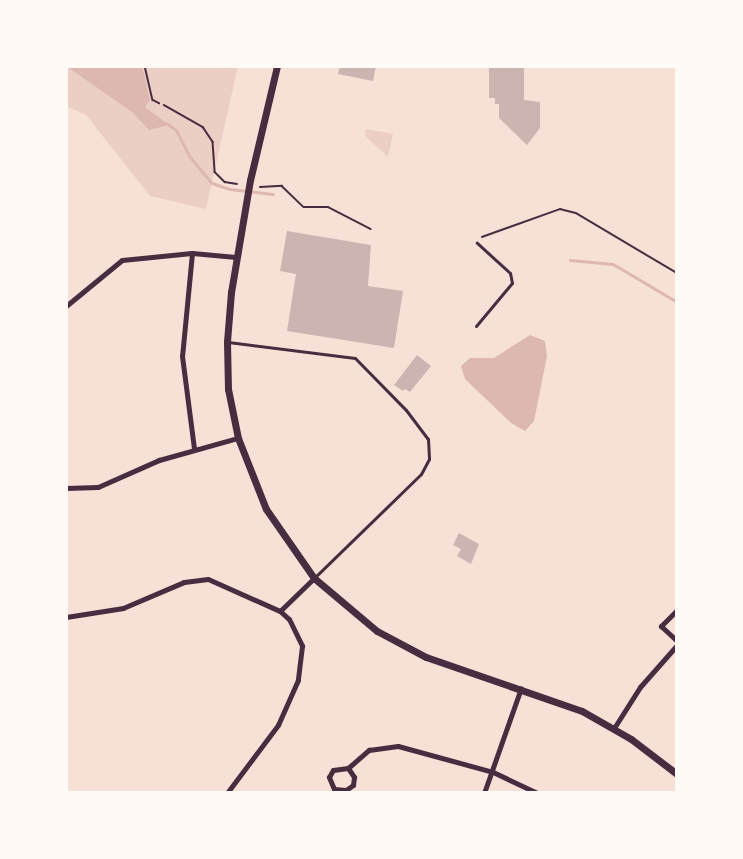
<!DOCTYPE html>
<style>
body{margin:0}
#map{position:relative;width:743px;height:859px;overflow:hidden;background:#f7e1d7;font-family:Inter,sans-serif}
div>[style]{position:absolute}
.green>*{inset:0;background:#ebcfc5}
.water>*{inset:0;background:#dcb8b0}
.stream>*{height:3px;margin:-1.5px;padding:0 1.5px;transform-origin:1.5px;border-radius:1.5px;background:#dcb8b0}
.building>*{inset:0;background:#ccb4b1}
.path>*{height:1.5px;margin:-0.75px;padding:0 0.75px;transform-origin:0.75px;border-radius:0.75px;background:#4a2c40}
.service>*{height:3px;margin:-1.5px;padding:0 1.5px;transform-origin:1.5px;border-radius:1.5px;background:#4a2c40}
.minor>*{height:5px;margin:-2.5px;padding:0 2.5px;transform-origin:2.5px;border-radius:2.5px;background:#4a2c40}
.tertiary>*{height:7px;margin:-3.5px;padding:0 3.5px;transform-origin:3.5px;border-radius:3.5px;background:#4a2c40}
span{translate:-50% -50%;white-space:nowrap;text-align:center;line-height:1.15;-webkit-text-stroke:6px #fffaf5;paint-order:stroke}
.frame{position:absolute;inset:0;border:68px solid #fffaf5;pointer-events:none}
</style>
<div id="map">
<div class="green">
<div style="clip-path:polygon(66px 66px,238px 66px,206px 209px,150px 196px,86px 115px,66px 106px)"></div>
<div style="clip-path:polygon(366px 129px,393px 134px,388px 157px,365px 136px)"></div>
</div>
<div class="water">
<div style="clip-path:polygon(66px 66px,142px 66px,150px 100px,145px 107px,169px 125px,149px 130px,132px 112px)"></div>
<div style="clip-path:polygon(530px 335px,545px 341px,547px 356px,534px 421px,525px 431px,511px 423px,465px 379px,461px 366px,470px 358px,494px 358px)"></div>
</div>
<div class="stream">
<div style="left:166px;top:123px;width:12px;rotate:35deg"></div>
<div style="left:176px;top:130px;width:29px;rotate:63deg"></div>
<div style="left:189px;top:156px;width:35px;rotate:50deg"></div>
<div style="left:212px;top:183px;width:18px;rotate:19deg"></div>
<div style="left:229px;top:189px;width:44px;rotate:6.5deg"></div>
<div style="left:570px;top:260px;width:43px;rotate:5.3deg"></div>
<div style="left:613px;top:264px;width:74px;rotate:30.7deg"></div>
</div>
<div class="building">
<div style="clip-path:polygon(340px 66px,376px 66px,373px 81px,338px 74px)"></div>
<div style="clip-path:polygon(524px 66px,524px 100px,540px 102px,540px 128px,527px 145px,499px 118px,499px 104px,495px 104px,495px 98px,489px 98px,489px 67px)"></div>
<div style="clip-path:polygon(287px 231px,371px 245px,368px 286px,403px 291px,394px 348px,287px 331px,296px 274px,280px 271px)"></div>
<div style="clip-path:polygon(417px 355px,431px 366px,410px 392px,405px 389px,403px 391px,394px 385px)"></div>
<div style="clip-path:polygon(459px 533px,479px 544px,471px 564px,457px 556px,461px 549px,453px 545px)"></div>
</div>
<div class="path">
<div style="left:145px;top:66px;width:35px;rotate:77deg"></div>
<div style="left:153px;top:100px;width:7px;rotate:27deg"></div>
<div style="left:164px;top:105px;width:45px;rotate:29.4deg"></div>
<div style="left:203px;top:127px;width:18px;rotate:56deg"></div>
<div style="left:213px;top:142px;width:30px;rotate:86deg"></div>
<div style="left:215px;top:172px;width:14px;rotate:45deg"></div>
<div style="left:225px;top:182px;width:12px;rotate:9deg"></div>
<div style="left:260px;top:187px;width:22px;rotate:-3deg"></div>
<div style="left:282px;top:186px;width:30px;rotate:44deg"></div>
<div style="left:304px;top:207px;width:24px"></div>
<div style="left:328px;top:207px;width:48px;rotate:27.1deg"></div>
<div style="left:482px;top:237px;width:83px;rotate:-19.7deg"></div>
<div style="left:560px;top:209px;width:16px;rotate:14deg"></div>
<div style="left:576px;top:213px;width:117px;rotate:30.7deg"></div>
</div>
<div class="service">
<div style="left:476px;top:326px;width:56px;rotate:-50.1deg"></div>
<div style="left:512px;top:283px;width:10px;rotate:-101deg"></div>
<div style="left:510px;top:273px;width:45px;rotate:-137.7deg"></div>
<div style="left:228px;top:342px;width:128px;rotate:7.2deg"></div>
<div style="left:355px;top:358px;width:73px;rotate:45.6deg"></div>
<div style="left:406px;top:410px;width:36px;rotate:53deg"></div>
<div style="left:428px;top:439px;width:20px;rotate:87deg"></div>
<div style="left:429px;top:459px;width:17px;rotate:118deg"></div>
<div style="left:421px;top:474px;width:148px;rotate:135.8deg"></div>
</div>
<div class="minor">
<div style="left:192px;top:253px;width:103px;rotate:95.5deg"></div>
<div style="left:182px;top:356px;width:94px;rotate:82.6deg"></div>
<div style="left:66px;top:306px;width:72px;rotate:-39.4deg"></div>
<div style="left:122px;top:260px;width:70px;rotate:-5.7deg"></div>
<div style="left:192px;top:253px;width:44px;rotate:5.2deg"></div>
<div style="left:66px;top:488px;width:32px;rotate:-2deg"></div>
<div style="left:98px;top:487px;width:67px;rotate:-23.9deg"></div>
<div style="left:159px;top:460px;width:82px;rotate:-15.6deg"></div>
<div style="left:677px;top:610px;width:23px;rotate:135deg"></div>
<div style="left:661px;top:626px;width:22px;rotate:43deg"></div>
<div style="left:280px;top:611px;width:47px;rotate:-44.1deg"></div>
<div style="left:66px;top:617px;width:58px;rotate:-9deg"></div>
<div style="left:123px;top:608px;width:66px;rotate:-23.1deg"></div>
<div style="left:184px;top:582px;width:24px;rotate:-7deg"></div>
<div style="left:208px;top:579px;width:79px;rotate:24deg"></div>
<div style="left:280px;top:611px;width:12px;rotate:42deg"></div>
<div style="left:289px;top:619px;width:30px;rotate:64deg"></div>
<div style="left:302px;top:646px;width:34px;rotate:97deg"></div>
<div style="left:298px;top:680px;width:49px;rotate:114deg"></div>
<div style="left:278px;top:725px;width:85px;rotate:126.9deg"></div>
<div style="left:614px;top:728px;width:49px;rotate:-57.6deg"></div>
<div style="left:640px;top:687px;width:56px;rotate:-48.6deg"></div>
<div style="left:348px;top:768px;width:11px;rotate:56deg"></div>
<div style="left:354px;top:777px;width:8px;rotate:97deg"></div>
<div style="left:353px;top:785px;width:9px;rotate:144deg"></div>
<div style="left:346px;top:790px;width:12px;rotate:-175deg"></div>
<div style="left:334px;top:789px;width:13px;rotate:-113deg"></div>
<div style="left:329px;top:777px;width:8px;rotate:-60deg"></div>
<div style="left:333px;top:770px;width:15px;rotate:-8deg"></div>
<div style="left:348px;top:768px;width:28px;rotate:-41deg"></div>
<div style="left:369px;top:750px;width:29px;rotate:-8deg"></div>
<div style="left:398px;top:746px;width:98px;rotate:15.3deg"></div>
<div style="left:493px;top:772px;width:49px;rotate:25.5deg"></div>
<div style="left:484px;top:793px;width:111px;rotate:-70.6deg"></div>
</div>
<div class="tertiary">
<div style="left:277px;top:66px;width:117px;rotate:103.3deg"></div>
<div style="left:250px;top:180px;width:114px;rotate:99.6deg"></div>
<div style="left:231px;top:292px;width:50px;rotate:94.6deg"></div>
<div style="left:227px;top:342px;width:47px;rotate:88.8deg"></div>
<div style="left:228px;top:389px;width:50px;rotate:78.5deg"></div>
<div style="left:238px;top:438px;width:76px;rotate:68.5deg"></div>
<div style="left:266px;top:509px;width:84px;rotate:55.2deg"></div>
<div style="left:314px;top:578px;width:82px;rotate:40.1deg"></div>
<div style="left:377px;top:631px;width:55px;rotate:28deg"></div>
<div style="left:426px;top:657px;width:165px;rotate:19.1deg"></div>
<div style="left:582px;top:711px;width:56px;rotate:29.7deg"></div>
<div style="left:631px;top:739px;width:58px;rotate:37.3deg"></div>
</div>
<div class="frame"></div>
</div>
